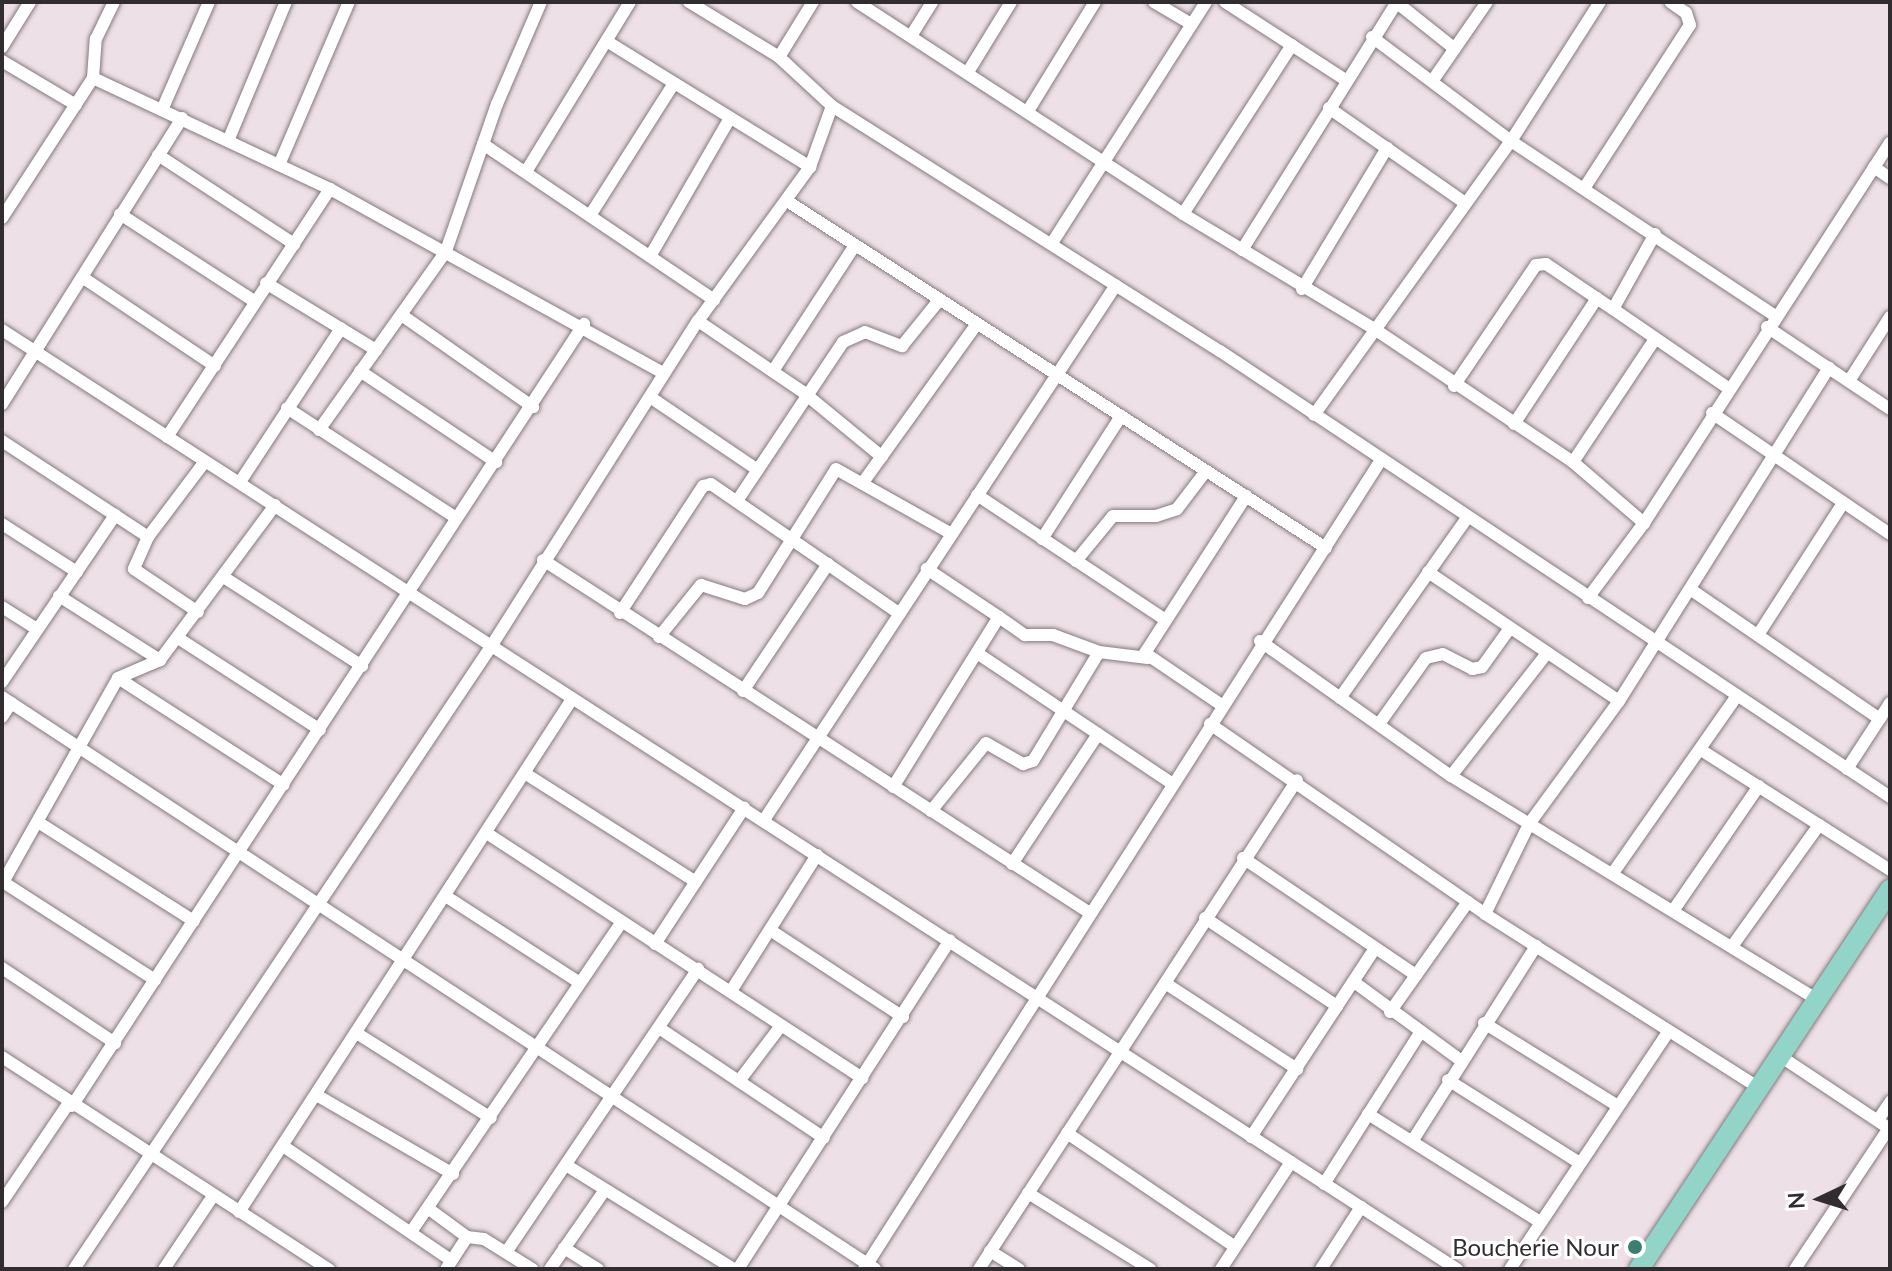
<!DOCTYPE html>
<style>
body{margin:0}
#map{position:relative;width:1892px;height:1271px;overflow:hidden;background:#ede0e6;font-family:Lato,sans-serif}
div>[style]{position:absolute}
.roads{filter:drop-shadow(0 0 2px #84797e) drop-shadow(0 0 2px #84797e)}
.minor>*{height:12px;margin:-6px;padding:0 6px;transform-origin:6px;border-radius:6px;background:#fff}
.primary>*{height:20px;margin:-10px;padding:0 10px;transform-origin:10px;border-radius:10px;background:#93d4c8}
.dots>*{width:22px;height:22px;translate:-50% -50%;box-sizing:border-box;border:4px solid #fff;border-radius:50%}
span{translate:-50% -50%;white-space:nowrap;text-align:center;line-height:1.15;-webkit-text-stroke:6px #fff;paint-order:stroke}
.poi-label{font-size:24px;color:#312c2f}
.right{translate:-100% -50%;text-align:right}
.frame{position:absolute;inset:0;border:4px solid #312c2f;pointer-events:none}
.north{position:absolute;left:1780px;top:1159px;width:80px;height:80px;-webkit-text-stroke:6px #fff;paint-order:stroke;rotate:266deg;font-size:22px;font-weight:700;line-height:32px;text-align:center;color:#312c2f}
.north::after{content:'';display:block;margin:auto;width:28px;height:36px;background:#312c2f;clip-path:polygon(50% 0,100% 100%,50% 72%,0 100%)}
</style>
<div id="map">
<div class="roads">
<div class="minor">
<div style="left:689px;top:2px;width:105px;rotate:31.4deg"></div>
<div style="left:779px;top:57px;width:72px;rotate:42.8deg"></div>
<div style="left:832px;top:106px;width:459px;rotate:32.3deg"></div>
<div style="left:1220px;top:351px;width:805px;rotate:33.65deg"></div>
<div style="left:857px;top:2px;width:389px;rotate:33deg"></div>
<div style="left:1183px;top:214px;width:222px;rotate:31deg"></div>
<div style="left:1373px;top:328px;width:241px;rotate:33.8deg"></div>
<div style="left:1573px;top:462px;width:94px;rotate:40.7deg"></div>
<div style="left:1154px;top:2px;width:43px;rotate:30.7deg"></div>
<div style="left:1225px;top:2px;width:145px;rotate:32.9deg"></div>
<div style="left:1396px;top:2px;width:75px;rotate:38.5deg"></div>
<div style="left:911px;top:36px;width:40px;rotate:-58deg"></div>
<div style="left:1372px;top:37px;width:174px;rotate:36.8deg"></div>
<div style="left:1511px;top:141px;width:315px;rotate:33.5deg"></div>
<div style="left:608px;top:42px;width:238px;rotate:31.7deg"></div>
<div style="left:2px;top:47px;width:53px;rotate:-58.1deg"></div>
<div style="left:779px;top:57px;width:65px;rotate:-58.3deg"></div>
<div style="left:2px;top:61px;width:86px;rotate:30.7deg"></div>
<div style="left:968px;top:72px;width:82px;rotate:-58.4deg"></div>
<div style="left:93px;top:78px;width:262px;rotate:25.1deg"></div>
<div style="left:330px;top:189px;width:381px;rotate:28.9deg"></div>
<div style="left:1433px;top:80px;width:95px;rotate:-55.3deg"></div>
<div style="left:1329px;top:108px;width:166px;rotate:34.9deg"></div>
<div style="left:162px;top:110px;width:118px;rotate:-66.5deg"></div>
<div style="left:1028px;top:111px;width:128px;rotate:-58.4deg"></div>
<div style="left:228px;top:141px;width:151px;rotate:-67.4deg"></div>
<div style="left:483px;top:144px;width:279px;rotate:34deg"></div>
<div style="left:158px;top:155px;width:163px;rotate:33.2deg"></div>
<div style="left:279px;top:165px;width:177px;rotate:-66.8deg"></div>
<div style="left:1874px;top:167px;width:19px;rotate:35deg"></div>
<div style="left:527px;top:170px;width:197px;rotate:-58.5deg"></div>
<div style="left:1585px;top:187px;width:193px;rotate:-57.1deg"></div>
<div style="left:1690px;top:25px;width:13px;rotate:-108deg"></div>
<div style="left:1686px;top:13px;width:19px;rotate:-145deg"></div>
<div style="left:787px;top:201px;width:641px;rotate:32.77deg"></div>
<div style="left:120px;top:214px;width:160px;rotate:33deg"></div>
<div style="left:591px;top:214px;width:155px;rotate:-57.6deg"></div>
<div style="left:1183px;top:214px;width:201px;rotate:-57.2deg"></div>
<div style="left:2px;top:218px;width:167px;rotate:-57deg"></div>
<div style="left:93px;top:78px;width:39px;rotate:-86deg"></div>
<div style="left:96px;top:39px;width:41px;rotate:-64.1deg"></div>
<div style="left:1655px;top:234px;width:86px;rotate:119.2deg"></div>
<div style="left:1613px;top:309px;width:140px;rotate:34.5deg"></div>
<div style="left:1052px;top:243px;width:286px;rotate:-57.4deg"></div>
<div style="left:1242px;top:250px;width:292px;rotate:-58deg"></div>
<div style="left:652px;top:253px;width:156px;rotate:-60deg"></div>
<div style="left:82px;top:277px;width:160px;rotate:33.8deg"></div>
<div style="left:266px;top:283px;width:129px;rotate:31.3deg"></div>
<div style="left:1302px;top:289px;width:165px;rotate:-58.9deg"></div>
<div style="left:403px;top:316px;width:159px;rotate:35deg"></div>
<div style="left:698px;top:321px;width:127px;rotate:34.1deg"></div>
<div style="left:803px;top:392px;width:102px;rotate:39.4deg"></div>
<div style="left:1767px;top:327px;width:148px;rotate:33.7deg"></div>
<div style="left:2px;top:330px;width:1732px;rotate:32.84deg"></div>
<div style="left:360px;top:371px;width:164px;rotate:33.8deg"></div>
<div style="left:773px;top:371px;width:150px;rotate:-56.9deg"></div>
<div style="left:1849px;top:381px;width:76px;rotate:-57.4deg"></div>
<div style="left:1454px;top:386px;width:146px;rotate:-55.9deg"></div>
<div style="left:1536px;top:265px;width:10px;rotate:-6deg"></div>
<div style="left:1546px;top:264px;width:81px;rotate:33.9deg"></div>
<div style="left:650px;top:397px;width:130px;rotate:34.1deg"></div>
<div style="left:2px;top:404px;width:338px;rotate:-57.8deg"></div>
<div style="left:287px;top:408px;width:200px;rotate:33deg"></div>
<div style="left:1712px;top:413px;width:215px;rotate:34.2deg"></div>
<div style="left:1314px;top:415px;width:337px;rotate:-54.3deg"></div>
<div style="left:1511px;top:141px;width:165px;rotate:-57.4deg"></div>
<div style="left:1514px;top:424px;width:151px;rotate:-56.6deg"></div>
<div style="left:319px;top:430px;width:219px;rotate:-54.6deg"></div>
<div style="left:446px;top:251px;width:156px;rotate:-70.9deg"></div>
<div style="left:497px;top:104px;width:111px;rotate:-66.7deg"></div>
<div style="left:167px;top:437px;width:297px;rotate:-56.7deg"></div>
<div style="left:2px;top:441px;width:175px;rotate:33.3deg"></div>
<div style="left:148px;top:537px;width:91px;rotate:-53deg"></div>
<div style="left:1573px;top:462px;width:148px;rotate:-56.3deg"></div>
<div style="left:864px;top:481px;width:193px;rotate:-54.3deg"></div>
<div style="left:240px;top:482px;width:184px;rotate:-56.7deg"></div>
<div style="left:977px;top:495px;width:224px;rotate:33.5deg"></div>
<div style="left:737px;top:501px;width:191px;rotate:-56.3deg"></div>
<div style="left:843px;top:342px;width:24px;rotate:-24deg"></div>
<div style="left:865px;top:332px;width:40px;rotate:21deg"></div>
<div style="left:902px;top:346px;width:60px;rotate:-51deg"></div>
<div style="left:2px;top:524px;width:89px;rotate:32.6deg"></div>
<div style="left:148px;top:537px;width:35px;rotate:114deg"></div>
<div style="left:134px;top:569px;width:77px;rotate:33.9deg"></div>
<div style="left:1042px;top:539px;width:146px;rotate:-57.3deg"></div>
<div style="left:543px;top:560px;width:651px;rotate:32.84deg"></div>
<div style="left:1076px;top:561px;width:58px;rotate:-50.6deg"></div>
<div style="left:1113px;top:516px;width:43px"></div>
<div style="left:1156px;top:516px;width:22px;rotate:-18deg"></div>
<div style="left:1177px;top:509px;width:48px;rotate:-52.7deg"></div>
<div style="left:1428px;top:572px;width:230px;rotate:34deg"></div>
<div style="left:225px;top:578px;width:163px;rotate:32.7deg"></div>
<div style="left:1690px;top:589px;width:230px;rotate:34.4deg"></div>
<div style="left:59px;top:596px;width:120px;rotate:32.4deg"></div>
<div style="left:1588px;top:598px;width:94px;rotate:-53.3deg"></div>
<div style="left:1644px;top:523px;width:453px;rotate:-57.1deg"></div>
<div style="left:2px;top:607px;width:41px;rotate:32.2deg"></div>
<div style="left:620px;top:613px;width:152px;rotate:-56.8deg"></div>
<div style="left:703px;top:486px;width:8px;rotate:-14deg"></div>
<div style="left:711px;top:484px;width:229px;rotate:34.5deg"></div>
<div style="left:999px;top:617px;width:32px;rotate:35deg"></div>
<div style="left:1025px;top:635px;width:28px"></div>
<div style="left:1053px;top:635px;width:49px;rotate:20.3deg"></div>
<div style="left:1099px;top:652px;width:49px;rotate:7deg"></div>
<div style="left:1758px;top:635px;width:157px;rotate:-57.2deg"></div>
<div style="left:659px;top:637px;width:67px;rotate:-51.1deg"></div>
<div style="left:701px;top:585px;width:46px;rotate:17.7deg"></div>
<div style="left:745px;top:599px;width:14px;rotate:-25deg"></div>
<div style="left:758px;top:593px;width:146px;rotate:-57.8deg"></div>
<div style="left:836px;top:469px;width:131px;rotate:29.3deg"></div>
<div style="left:178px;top:638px;width:169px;rotate:32.9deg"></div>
<div style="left:1260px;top:641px;width:234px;rotate:35.3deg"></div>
<div style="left:1451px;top:776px;width:429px;rotate:31.4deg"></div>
<div style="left:980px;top:655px;width:232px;rotate:33.8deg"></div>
<div style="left:118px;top:678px;width:197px;rotate:32.8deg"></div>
<div style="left:2px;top:682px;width:202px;rotate:-55.9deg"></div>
<div style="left:743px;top:691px;width:153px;rotate:-56.2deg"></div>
<div style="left:2px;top:697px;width:1044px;rotate:33.23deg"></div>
<div style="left:1340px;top:698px;width:220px;rotate:-54.8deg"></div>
<div style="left:1223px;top:706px;width:94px;rotate:-145.8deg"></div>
<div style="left:1145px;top:653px;width:187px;rotate:-57.2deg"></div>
<div style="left:2px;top:717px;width:17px;rotate:-57deg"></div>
<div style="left:1210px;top:724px;width:334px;rotate:34.6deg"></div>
<div style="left:1485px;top:914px;width:325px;rotate:32.4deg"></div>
<div style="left:1379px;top:724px;width:81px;rotate:-54.5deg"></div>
<div style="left:1426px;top:658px;width:17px;rotate:-13deg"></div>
<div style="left:1443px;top:654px;width:33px;rotate:27deg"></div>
<div style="left:1472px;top:669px;width:10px;rotate:-11deg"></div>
<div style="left:1482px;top:667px;width:48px;rotate:-54.3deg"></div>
<div style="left:1701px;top:750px;width:224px;rotate:32.4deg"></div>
<div style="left:1847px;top:769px;width:79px;rotate:-56.9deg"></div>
<div style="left:526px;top:774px;width:201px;rotate:32.4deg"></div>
<div style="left:1451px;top:776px;width:156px;rotate:-52deg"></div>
<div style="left:893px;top:787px;width:200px;rotate:-58.1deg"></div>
<div style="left:999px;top:617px;width:87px;rotate:-146.3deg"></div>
<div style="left:931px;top:811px;width:87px;rotate:-51deg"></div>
<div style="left:986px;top:743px;width:43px;rotate:29.6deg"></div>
<div style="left:1023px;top:764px;width:10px;rotate:-17deg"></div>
<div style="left:1033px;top:761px;width:127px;rotate:-58.8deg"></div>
<div style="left:764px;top:820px;width:640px;rotate:-56.66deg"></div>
<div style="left:41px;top:824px;width:181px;rotate:32.4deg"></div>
<div style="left:488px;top:834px;width:447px;rotate:33.1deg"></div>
<div style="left:1243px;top:858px;width:209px;rotate:34.1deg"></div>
<div style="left:1012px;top:864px;width:156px;rotate:-56.5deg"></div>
<div style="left:1615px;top:870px;width:213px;rotate:-55deg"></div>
<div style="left:3px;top:882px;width:181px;rotate:32.8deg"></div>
<div style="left:2px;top:884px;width:236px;rotate:-60.6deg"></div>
<div style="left:118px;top:678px;width:46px;rotate:-23.2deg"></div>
<div style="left:160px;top:660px;width:193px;rotate:-53.4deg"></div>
<div style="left:447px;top:897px;width:158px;rotate:32.9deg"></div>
<div style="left:1675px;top:908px;width:148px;rotate:-55.5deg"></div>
<div style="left:1485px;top:914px;width:100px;rotate:-63.9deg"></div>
<div style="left:1529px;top:824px;width:152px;rotate:-53.8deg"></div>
<div style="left:1619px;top:701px;width:394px;rotate:-57.8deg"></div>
<div style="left:1205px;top:918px;width:159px;rotate:33.7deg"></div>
<div style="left:770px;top:930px;width:159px;rotate:33.2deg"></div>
<div style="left:655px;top:944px;width:163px;rotate:-56.8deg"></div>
<div style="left:1733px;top:945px;width:148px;rotate:-54.4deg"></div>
<div style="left:2px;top:968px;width:136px;rotate:33.6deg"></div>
<div style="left:1354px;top:982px;width:132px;rotate:36.3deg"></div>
<div style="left:1165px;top:983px;width:158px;rotate:33.1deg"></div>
<div style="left:731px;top:991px;width:161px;rotate:-57.7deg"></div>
<div style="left:1390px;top:1012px;width:135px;rotate:-54.7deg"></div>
<div style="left:1484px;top:1023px;width:155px;rotate:31.8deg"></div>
<div style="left:659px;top:1028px;width:198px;rotate:33.7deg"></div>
<div style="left:358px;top:1034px;width:157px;rotate:32.3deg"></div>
<div style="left:1780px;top:1056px;width:132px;rotate:33.6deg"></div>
<div style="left:2px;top:1057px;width:390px;rotate:33deg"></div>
<div style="left:1448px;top:1080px;width:154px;rotate:32.2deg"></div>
<div style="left:739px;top:1081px;width:68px;rotate:-52.8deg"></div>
<div style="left:318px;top:1096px;width:156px;rotate:30deg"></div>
<div style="left:72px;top:1106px;width:935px;rotate:-56.79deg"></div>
<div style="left:1368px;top:1114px;width:203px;rotate:32.1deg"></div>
<div style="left:1878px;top:1120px;width:22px;rotate:-56deg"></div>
<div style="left:1067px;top:1133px;width:202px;rotate:34.1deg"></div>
<div style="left:1251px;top:1137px;width:226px;rotate:-56.7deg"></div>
<div style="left:1413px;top:1140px;width:230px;rotate:-57.6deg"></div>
<div style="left:283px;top:1146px;width:203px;rotate:34.2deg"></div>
<div style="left:566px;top:1165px;width:198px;rotate:31.8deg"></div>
<div style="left:1324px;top:1184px;width:179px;rotate:-57.6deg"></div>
<div style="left:1028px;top:1193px;width:144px;rotate:31.9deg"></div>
<div style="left:2px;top:1202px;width:118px;rotate:-56deg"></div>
<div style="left:429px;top:1209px;width:47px;rotate:36.4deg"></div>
<div style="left:467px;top:1237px;width:38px;rotate:123deg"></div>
<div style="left:239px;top:1212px;width:612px;rotate:-57.01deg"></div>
<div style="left:411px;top:1232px;width:375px;rotate:-55.8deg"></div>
<div style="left:467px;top:1237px;width:17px;rotate:7deg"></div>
<div style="left:484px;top:1239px;width:57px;rotate:32deg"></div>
<div style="left:564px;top:1248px;width:40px;rotate:32deg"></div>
<div style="left:507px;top:1251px;width:341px;rotate:-55.9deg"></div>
<div style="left:990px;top:1251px;width:34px;rotate:32deg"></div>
<div style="left:74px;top:1269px;width:751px;rotate:-56.18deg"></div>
<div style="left:492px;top:645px;width:384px;rotate:-57.6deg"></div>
<div style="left:698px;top:321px;width:190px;rotate:-54deg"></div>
<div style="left:810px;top:167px;width:65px;rotate:-70.2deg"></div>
<div style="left:164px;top:1269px;width:88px;rotate:-56.1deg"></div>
<div style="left:550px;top:1269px;width:96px;rotate:-55.2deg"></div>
<div style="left:738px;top:1269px;width:391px;rotate:-57.2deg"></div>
<div style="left:864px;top:1269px;width:960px;rotate:-57.42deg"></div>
<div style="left:979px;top:1269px;width:583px;rotate:-56.96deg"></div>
<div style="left:1221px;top:1269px;width:128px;rotate:-56.8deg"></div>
<div style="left:1321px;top:1269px;width:74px;rotate:-57.2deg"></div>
<div style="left:1510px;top:1269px;width:286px;rotate:-56.3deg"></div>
<div style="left:1795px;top:1269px;width:169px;rotate:-56.3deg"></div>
</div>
<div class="primary">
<div style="left:1639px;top:1269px;width:455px;rotate:-56.5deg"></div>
</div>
</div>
<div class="dots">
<div style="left:1635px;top:1247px;background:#3b7e71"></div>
</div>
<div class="poi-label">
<span class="right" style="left:1619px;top:1247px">Boucherie Nour</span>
</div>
<div class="frame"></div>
<div class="north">N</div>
</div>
